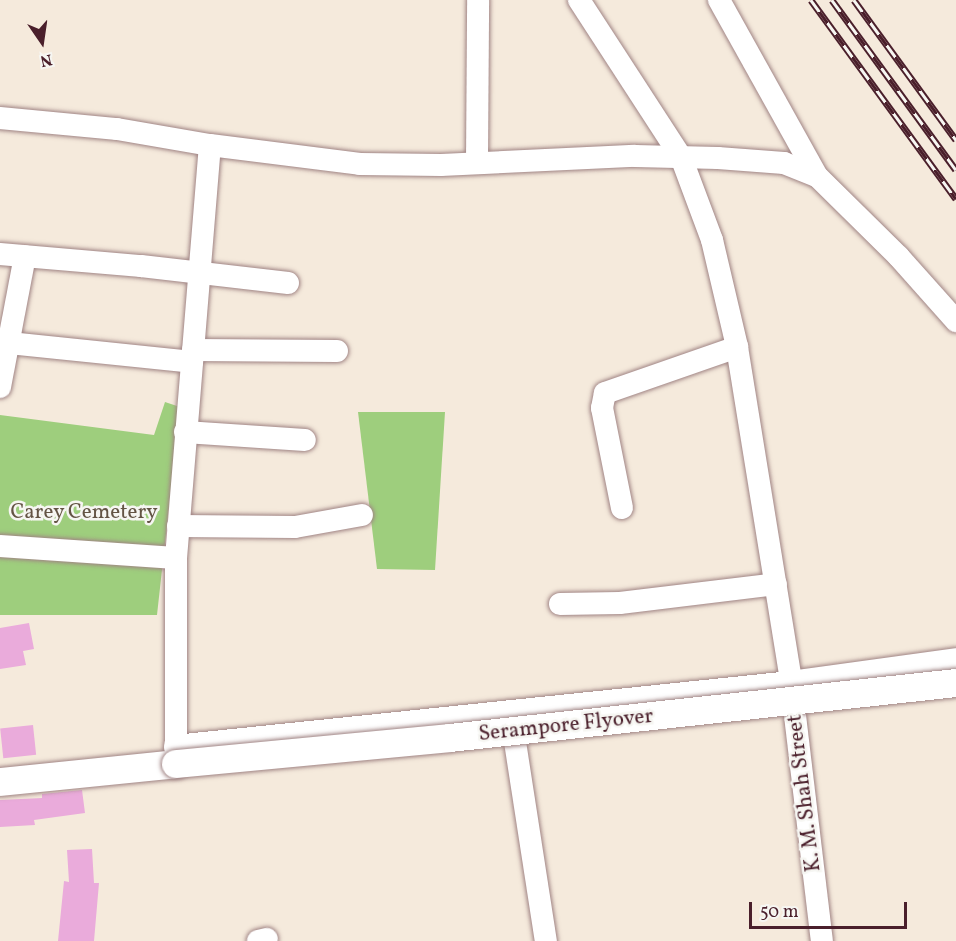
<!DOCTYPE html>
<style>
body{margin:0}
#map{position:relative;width:956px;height:941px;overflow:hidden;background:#f5eadc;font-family:Vollkorn,serif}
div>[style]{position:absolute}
.green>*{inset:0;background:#9ece7d}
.building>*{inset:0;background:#eaabdb;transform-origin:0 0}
.roads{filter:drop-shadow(0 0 2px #a08484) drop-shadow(0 0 2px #a08484)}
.minor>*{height:22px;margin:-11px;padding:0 11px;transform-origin:11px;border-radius:11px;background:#fff}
.major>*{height:28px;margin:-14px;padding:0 14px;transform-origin:14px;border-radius:14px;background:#fff}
.rail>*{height:7px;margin-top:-3.5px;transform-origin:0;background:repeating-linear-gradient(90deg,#f6f6f2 0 14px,#4a1f2b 0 28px);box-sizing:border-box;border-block:2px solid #4a1f2b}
.bridges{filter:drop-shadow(0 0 2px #a08484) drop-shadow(0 0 2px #a08484)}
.major-bridge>*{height:28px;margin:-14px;padding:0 14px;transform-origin:14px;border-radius:14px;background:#fff}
span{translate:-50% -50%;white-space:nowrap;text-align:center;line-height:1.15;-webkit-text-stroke:5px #f6f6f2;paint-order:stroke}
.park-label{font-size:21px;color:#635444}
.street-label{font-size:21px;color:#4a1f2b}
.north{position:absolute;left:12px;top:12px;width:60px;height:60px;-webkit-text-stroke:4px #f6f6f2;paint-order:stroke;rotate:167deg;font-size:16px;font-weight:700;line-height:24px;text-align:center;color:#4a1f2b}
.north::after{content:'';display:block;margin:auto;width:21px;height:27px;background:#4a1f2b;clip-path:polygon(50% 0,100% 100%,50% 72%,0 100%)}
.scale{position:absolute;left:749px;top:902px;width:158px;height:27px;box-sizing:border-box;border:3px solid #4a1f2b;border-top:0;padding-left:8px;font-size:18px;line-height:21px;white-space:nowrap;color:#4a1f2b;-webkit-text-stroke:4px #f6f6f2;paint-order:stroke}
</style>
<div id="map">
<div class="green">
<div style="clip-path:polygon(165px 402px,180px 407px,157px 615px,0 615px,0 415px,154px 435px)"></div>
<div style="clip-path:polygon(358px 412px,445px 412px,435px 570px,377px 569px)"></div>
</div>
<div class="building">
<div style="clip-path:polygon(29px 623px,34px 649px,23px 651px,26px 665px,0 669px,0 628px)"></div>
<div style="left:33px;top:725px;width:30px;height:33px;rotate:84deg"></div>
<div style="clip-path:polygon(82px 790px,85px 813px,34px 820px,35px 825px,0 827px,0 800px,42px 798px,42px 794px)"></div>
<div style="clip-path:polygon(92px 849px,94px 883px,99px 883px,94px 941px,58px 941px,64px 881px,69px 882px,67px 850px)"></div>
</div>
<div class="roads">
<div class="minor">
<div style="left:579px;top:0;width:187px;rotate:57deg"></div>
<div style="left:681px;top:157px;width:89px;rotate:69.5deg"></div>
<div style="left:712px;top:240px;width:110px;rotate:76.8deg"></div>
<div style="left:737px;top:347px;width:339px;rotate:80.8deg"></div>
<div style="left:791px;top:682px;width:261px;rotate:83.2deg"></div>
<div style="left:719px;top:0;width:201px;rotate:60.9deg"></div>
<div style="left:0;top:118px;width:118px;rotate:5.4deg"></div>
<div style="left:117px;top:129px;width:94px;rotate:9.8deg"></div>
<div style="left:210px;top:145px;width:151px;rotate:7.2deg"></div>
<div style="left:360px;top:164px;width:81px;rotate:0.7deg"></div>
<div style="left:441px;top:165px;width:194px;rotate:-2.7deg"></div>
<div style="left:635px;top:156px;width:83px;rotate:1.4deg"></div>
<div style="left:718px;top:158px;width:66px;rotate:4.3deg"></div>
<div style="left:784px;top:163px;width:35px;rotate:22deg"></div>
<div style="left:817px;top:176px;width:115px;rotate:44.6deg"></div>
<div style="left:899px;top:257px;width:86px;rotate:48.3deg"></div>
<div style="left:477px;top:162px;width:162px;rotate:-89.6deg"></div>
<div style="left:0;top:254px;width:142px;rotate:4.9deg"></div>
<div style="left:141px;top:266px;width:148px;rotate:6.6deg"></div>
<div style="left:9px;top:343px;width:184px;rotate:5.9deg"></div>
<div style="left:193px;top:350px;width:144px;rotate:0.4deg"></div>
<div style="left:0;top:387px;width:133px;rotate:-79.2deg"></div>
<div style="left:185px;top:432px;width:120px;rotate:3.8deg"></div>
<div style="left:622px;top:508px;width:102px;rotate:-101.3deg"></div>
<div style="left:602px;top:408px;width:15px;rotate:-79deg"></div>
<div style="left:605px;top:393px;width:140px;rotate:-19.2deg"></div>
<div style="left:178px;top:526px;width:117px;rotate:0.5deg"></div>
<div style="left:295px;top:527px;width:68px;rotate:-10.2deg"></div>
<div style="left:0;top:546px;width:176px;rotate:3.9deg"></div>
<div style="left:560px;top:604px;width:60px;rotate:-1deg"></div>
<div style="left:620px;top:603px;width:157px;rotate:-6.9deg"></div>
<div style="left:511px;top:716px;width:228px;rotate:81.2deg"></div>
<div style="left:175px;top:746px;width:619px;rotate:-5.93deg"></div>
<div style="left:791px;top:682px;width:167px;rotate:-7.9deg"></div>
<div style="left:176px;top:759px;width:201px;rotate:-90deg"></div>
<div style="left:176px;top:558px;width:414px;rotate:-85.3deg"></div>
<div style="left:258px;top:941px;width:9px;rotate:-13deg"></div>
</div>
<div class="major">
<div style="left:0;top:782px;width:177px;rotate:-5.8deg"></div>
</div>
</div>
<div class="rail">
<div style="left:811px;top:0;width:246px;rotate:53.9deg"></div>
<div style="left:832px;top:0;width:210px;rotate:53.9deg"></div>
<div style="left:854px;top:0;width:173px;rotate:53.9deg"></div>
</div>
<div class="bridges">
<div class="major-bridge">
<div style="left:176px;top:764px;width:275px;rotate:-5.4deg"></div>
<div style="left:450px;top:738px;width:509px;rotate:-6.2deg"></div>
</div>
</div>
<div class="park-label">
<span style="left:84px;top:513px">Carey Cemetery</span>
</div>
<div class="street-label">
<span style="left:566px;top:726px;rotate:-6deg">Serampore Flyover</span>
<span style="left:805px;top:793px;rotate:-97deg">K. M. Shah Street</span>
</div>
<div class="north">N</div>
<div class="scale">50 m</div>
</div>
